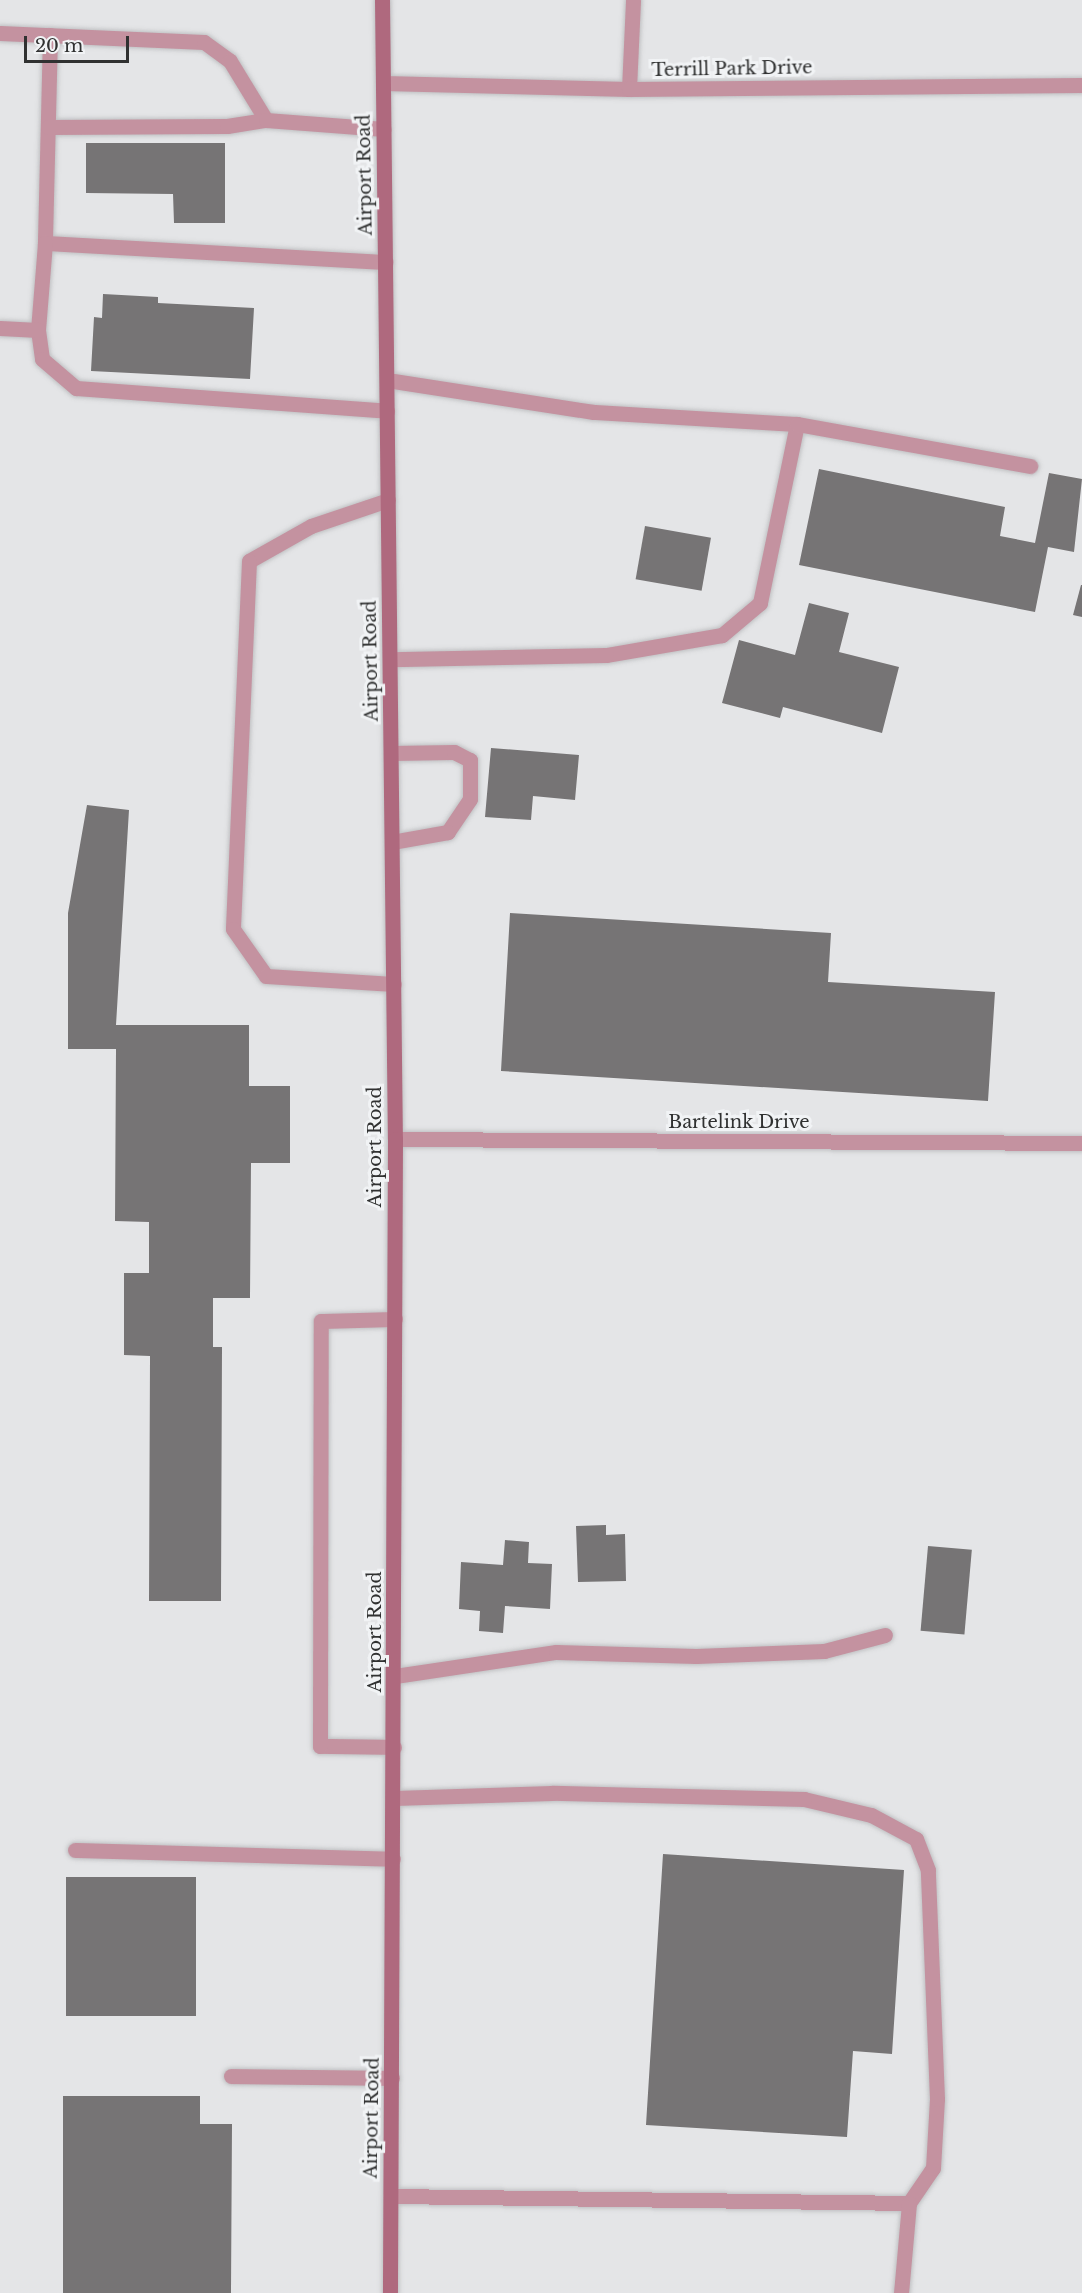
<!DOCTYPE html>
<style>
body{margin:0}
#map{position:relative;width:1082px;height:2293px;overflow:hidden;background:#e4e5e7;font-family:"Libre Baskerville",serif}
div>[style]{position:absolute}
.building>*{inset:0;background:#767475;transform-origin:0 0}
.roads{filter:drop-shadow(0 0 2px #c0c1c3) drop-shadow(0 0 2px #c0c1c3)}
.lane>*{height:15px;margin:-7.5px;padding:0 7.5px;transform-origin:7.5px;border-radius:7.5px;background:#c492a0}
.street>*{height:15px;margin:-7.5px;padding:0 7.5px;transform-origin:7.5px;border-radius:7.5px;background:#c492a0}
.secondary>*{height:15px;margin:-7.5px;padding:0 7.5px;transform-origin:7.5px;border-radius:7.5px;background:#af697e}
span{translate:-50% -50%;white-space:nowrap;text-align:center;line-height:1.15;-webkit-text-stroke:6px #f1f3f5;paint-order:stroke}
.street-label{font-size:18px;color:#303131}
.scale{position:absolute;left:24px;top:36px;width:105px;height:27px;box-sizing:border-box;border:3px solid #303131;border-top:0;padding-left:8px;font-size:18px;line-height:21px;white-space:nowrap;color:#303131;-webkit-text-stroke:4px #f1f3f5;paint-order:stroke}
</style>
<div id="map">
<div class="building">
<div style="clip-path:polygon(86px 143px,225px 143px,225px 223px,174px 223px,173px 194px,86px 193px)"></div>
<div style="clip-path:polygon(103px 294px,158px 297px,158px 303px,254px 308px,250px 379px,91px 371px,94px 317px,102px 318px)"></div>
<div style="clip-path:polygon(819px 469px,1005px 507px,1000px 536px,1035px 543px,1049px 473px,1082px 479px,1074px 552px,1048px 547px,1035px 612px,799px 565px)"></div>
<div style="left:645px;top:526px;width:67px;height:54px;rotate:10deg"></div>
<div style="clip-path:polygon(1081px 585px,1082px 585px,1082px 617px,1073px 615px)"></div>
<div style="clip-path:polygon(809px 603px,849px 613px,839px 652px,899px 667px,882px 733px,783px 707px,780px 718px,722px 703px,739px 640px,795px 655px)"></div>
<div style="clip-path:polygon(491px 748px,579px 755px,575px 800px,533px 796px,531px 820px,485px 817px)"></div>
<div style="clip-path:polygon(87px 805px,129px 810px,116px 1025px,249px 1025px,249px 1086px,290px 1086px,290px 1163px,251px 1163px,250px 1298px,213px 1298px,213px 1347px,222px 1347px,221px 1601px,149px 1601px,150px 1356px,124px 1355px,124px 1273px,149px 1273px,149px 1222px,115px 1221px,116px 1049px,68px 1049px,68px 913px)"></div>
<div style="clip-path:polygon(510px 913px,831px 933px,828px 982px,995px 992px,988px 1101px,501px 1071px)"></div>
<div style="clip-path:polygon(606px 1525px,606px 1535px,625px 1534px,626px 1581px,578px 1582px,576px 1526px)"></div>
<div style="clip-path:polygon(505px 1540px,529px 1542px,528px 1563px,552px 1564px,550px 1609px,505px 1606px,503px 1633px,479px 1631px,480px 1611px,459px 1609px,461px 1562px,503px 1565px)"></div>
<div style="left:928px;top:1546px;width:44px;height:85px;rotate:5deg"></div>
<div style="clip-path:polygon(663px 1854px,904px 1870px,892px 2054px,853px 2051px,847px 2137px,646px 2125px)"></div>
<div style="left:66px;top:1877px;width:130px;height:139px"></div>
<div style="clip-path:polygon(63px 2096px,200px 2096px,200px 2124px,232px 2124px,231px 2293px,63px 2293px)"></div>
</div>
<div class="roads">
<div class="lane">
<div style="left:0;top:33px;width:204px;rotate:2.5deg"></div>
<div style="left:204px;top:42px;width:32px;rotate:36deg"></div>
<div style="left:230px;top:61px;width:69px;rotate:58.6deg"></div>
<div style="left:50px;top:35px;width:208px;rotate:91.4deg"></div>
<div style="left:45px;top:243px;width:341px;rotate:3.2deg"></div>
<div style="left:629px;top:89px;width:89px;rotate:-87.4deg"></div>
<div style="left:48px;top:127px;width:179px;rotate:-0.3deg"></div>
<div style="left:227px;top:126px;width:39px;rotate:-9deg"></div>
<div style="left:266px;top:120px;width:118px;rotate:4.4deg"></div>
<div style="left:45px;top:243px;width:87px;rotate:94.6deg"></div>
<div style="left:38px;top:330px;width:29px;rotate:82deg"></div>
<div style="left:42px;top:359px;width:45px;rotate:40.5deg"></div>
<div style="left:76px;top:388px;width:312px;rotate:4.2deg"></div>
<div style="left:0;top:328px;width:38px;rotate:3deg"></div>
<div style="left:387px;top:380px;width:209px;rotate:8.8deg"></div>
<div style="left:594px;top:412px;width:203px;rotate:3.4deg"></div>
<div style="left:797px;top:424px;width:183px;rotate:101.7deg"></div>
<div style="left:760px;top:603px;width:50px;rotate:139.9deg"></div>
<div style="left:722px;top:635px;width:118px;rotate:170.2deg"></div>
<div style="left:606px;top:655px;width:216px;rotate:178.9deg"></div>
<div style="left:797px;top:424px;width:237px;rotate:10.2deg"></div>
<div style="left:388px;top:500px;width:81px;rotate:161.3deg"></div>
<div style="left:311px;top:526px;width:71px;rotate:150.6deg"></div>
<div style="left:249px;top:561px;width:368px;rotate:92.5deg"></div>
<div style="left:233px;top:929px;width:57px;rotate:54.9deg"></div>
<div style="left:266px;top:976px;width:128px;rotate:3.6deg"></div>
<div style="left:391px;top:753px;width:63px;rotate:-0.9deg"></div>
<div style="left:454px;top:752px;width:18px;rotate:27deg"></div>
<div style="left:470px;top:760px;width:39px;rotate:90deg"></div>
<div style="left:470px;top:799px;width:40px;rotate:124deg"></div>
<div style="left:448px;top:832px;width:57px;rotate:169.9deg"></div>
<div style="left:395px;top:1139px;width:687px;rotate:0.33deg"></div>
<div style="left:395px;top:1676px;width:163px;rotate:-8.5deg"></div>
<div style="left:556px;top:1652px;width:140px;rotate:1.6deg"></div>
<div style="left:696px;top:1656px;width:128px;rotate:-2.2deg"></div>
<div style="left:824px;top:1651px;width:63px;rotate:-14.7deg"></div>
<div style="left:394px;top:1747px;width:74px;rotate:-179.2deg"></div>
<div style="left:320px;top:1746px;width:425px;rotate:-89.9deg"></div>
<div style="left:321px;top:1321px;width:74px;rotate:-1.5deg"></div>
<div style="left:75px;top:1850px;width:318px;rotate:1.6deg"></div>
<div style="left:231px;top:2076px;width:161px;rotate:0.7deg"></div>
<div style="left:391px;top:2196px;width:518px;rotate:0.77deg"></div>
<div style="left:909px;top:2203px;width:42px;rotate:-55.6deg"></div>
<div style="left:933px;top:2168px;width:69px;rotate:-86.7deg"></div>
<div style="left:937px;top:2099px;width:229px;rotate:-92.3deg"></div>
<div style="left:928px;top:1870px;width:33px;rotate:-111deg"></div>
<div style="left:916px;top:1839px;width:51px;rotate:-151.9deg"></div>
<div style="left:871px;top:1815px;width:69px;rotate:-166.6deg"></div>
<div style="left:804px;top:1799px;width:252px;rotate:-178.6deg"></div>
<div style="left:552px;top:1793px;width:158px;rotate:178.2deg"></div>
<div style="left:901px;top:2293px;width:90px;rotate:-84.9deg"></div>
</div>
<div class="street">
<div style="left:383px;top:83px;width:246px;rotate:1.4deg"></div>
<div style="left:629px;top:89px;width:453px;rotate:-0.5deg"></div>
</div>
<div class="secondary">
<div style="left:382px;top:0;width:1139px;rotate:89.35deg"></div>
<div style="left:395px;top:1139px;width:1154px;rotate:90.25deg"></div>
</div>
</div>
<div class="street-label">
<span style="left:732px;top:69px;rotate:-1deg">Terrill Park Drive</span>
<span style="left:365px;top:175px;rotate:-91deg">Airport Road</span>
<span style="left:371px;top:661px;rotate:-91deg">Airport Road</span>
<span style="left:739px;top:1122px">Bartelink Drive</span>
<span style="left:375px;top:1147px;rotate:-90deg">Airport Road</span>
<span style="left:375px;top:1632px;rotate:-90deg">Airport Road</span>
<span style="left:372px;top:2118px;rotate:-89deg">Airport Road</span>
</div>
<div class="scale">20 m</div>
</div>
